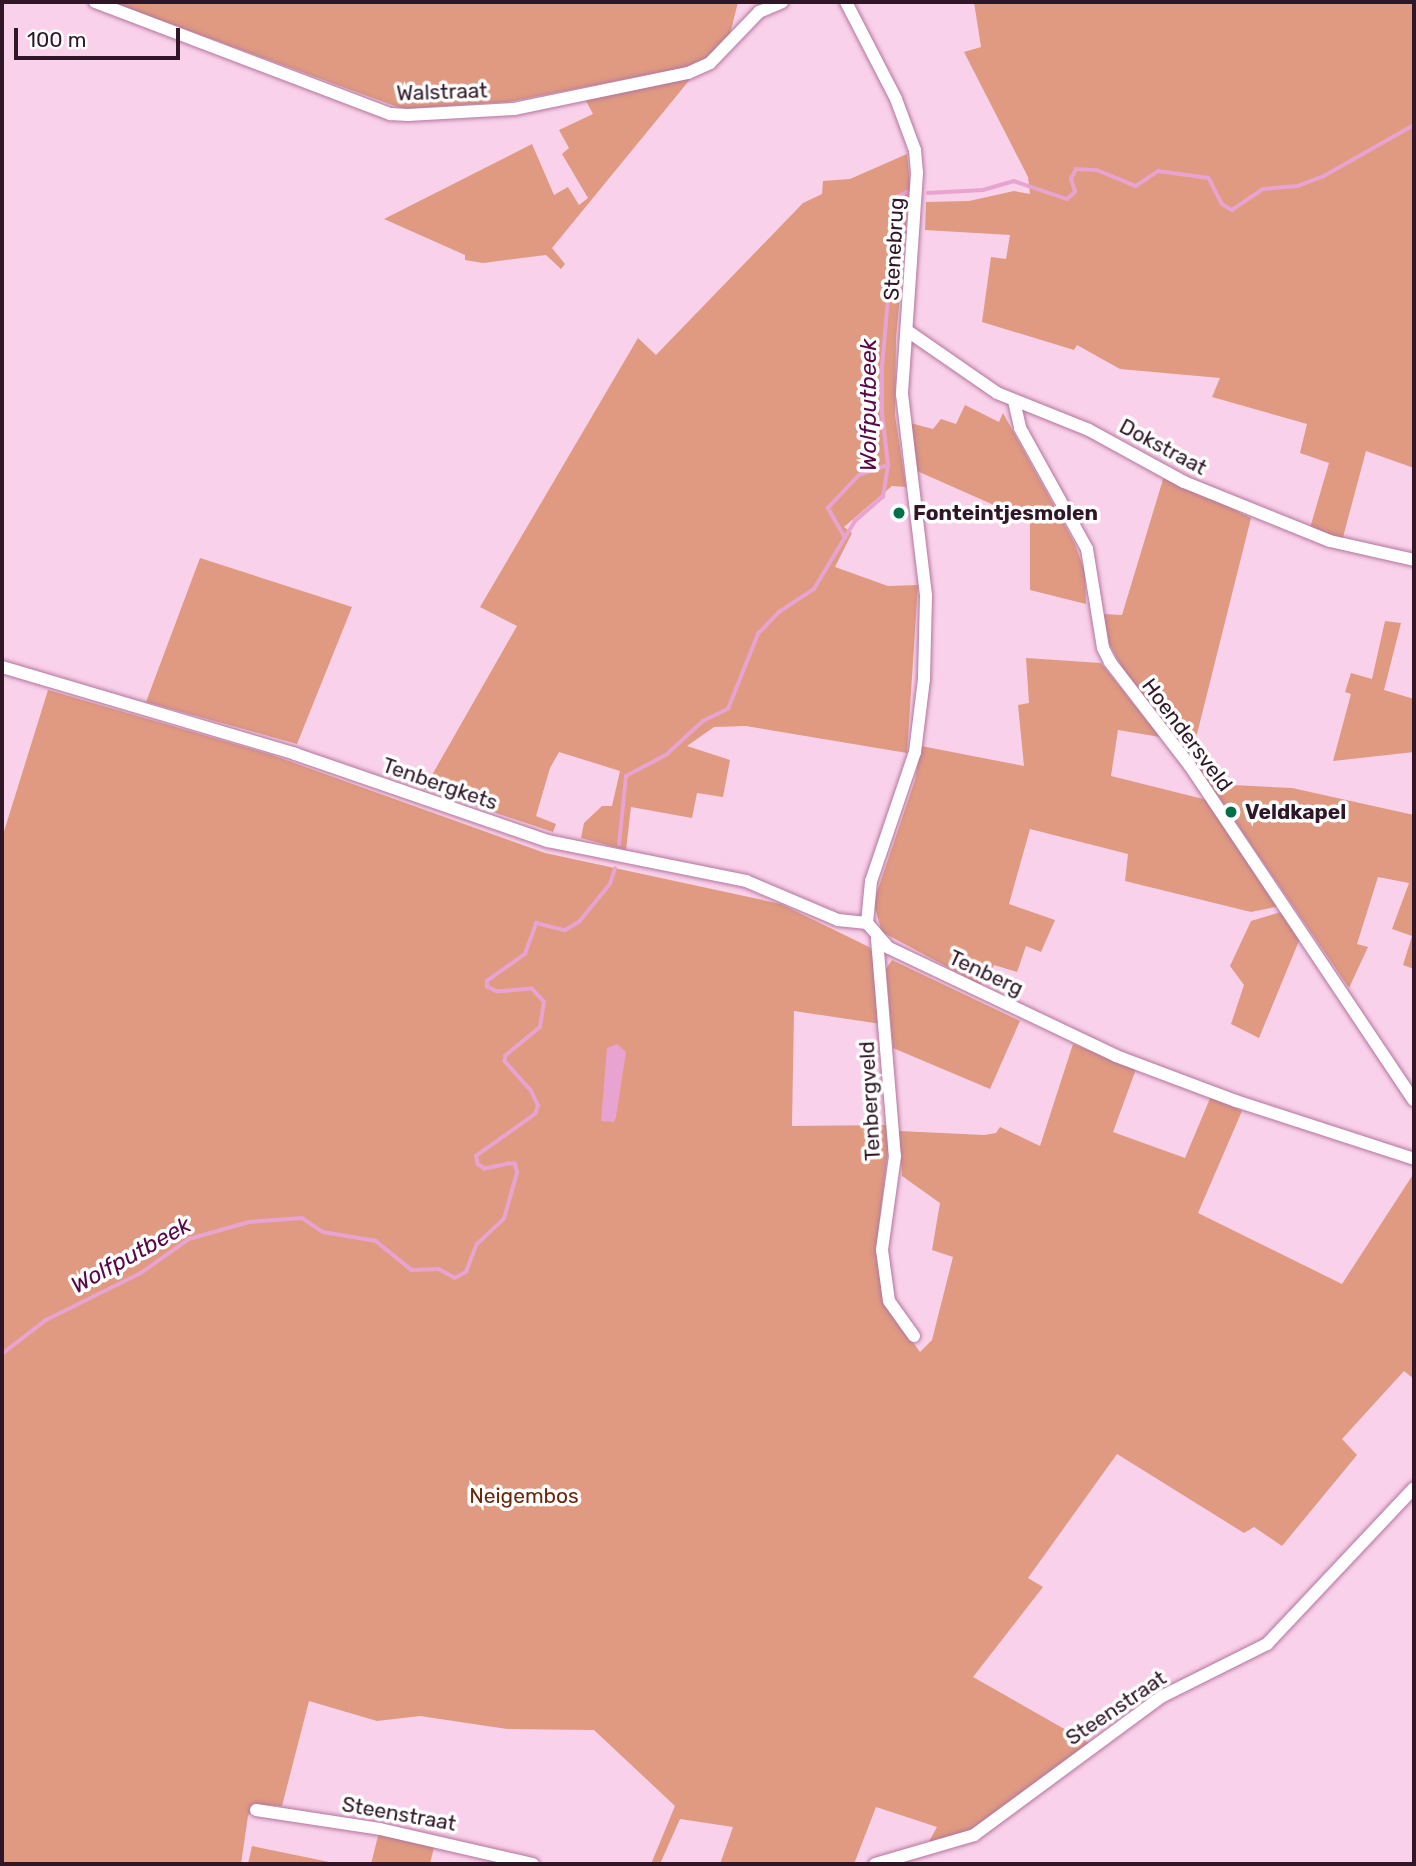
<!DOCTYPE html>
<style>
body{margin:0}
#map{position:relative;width:1416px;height:1866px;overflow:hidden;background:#fad1ea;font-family:Rubik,sans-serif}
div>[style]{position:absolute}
.green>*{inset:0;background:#df9a81}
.water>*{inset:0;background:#e9a3d0}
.stream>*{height:3.5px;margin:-1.75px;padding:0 1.75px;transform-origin:1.75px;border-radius:1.75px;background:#e9a3d0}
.roads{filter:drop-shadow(0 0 2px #b3759d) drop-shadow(0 0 2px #b3759d)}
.street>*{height:12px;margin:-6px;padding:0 6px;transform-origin:6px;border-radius:6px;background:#fff}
.dots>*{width:19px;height:19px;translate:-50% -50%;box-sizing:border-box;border:4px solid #fff;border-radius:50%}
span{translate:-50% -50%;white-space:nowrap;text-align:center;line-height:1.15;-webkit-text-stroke:7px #fff;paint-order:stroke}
.street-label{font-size:21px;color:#2f1727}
.poi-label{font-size:21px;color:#2f1727;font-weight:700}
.left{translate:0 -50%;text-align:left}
.park-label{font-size:21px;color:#6b270b}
.water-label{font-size:23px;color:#580645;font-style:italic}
.frame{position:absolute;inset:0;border:4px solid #2f1727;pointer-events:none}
.scale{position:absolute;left:14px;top:28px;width:166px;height:32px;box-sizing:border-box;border:4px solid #2f1727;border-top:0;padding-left:9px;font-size:21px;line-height:24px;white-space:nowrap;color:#2f1727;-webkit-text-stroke:5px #fff;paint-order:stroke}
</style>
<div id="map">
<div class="green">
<div style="clip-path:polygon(111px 2px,738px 2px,730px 34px,709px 56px,688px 67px,508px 102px,403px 109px)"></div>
<div style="clip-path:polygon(974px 2px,1414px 2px,1414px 468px,1366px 451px,1342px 541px,1310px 528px,1329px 463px,1300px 453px,1307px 424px,1212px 397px,1220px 378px,1120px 369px,1077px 345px,1074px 350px,982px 322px,991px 257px,1006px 259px,1010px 235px,925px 230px,926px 202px,969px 201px,1014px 191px,1030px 194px,1028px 177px,964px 52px,981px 47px)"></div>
<div style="clip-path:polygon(692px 77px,552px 248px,565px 264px,561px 269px,546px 255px,483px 263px,465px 260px,465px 255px,384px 219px,532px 144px,554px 195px,568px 187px,579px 205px,588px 198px,562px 154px,569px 148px,559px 130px,593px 114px,585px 99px)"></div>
<div style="clip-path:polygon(907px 154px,910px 183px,896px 339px,895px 415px,906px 487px,892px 486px,844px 527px,852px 533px,835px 567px,888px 586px,918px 585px,907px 753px,746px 726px,714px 727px,687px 746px,730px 760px,723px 797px,697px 793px,692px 818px,631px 807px,626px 850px,581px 838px,584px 823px,602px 806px,612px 806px,620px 771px,559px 752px,550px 768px,536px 816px,556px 824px,553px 832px,424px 789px,517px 626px,480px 607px,638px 338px,656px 355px,803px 203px,822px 194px,823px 181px,850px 179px)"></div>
<div style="clip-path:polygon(965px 405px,999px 422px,1003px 413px,1075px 544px,1085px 572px,1086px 604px,1030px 590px,1030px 521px,917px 471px,910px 423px,933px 429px,941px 419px,956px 424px)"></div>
<div style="clip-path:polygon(1164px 476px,1251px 518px,1193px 750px,1232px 785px,1292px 788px,1414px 815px,1414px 969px,1403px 965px,1412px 936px,1392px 929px,1409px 883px,1378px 877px,1357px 944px,1368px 947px,1349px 988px,1188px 752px,1128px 679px,1109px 643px,1103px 614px,1122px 615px)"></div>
<div style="clip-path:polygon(200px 558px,352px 607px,297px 744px,146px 702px)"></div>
<div style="clip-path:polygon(1385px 621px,1401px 623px,1384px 690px,1414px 699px,1414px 752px,1333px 761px,1351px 694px,1345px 692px,1351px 673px,1372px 679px)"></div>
<div style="clip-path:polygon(1026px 658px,1101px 663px,1160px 737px,1118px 730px,1111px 776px,1211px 801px,1280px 906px,1251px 912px,1125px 881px,1128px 854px,1030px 829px,1009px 904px,1055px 920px,1041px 952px,1026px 946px,1017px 972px,994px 965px,990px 974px,985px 972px,981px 985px,882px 932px,874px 905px,877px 892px,915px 780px,921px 746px,1024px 766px,1018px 705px,1029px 703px)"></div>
<div style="clip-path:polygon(48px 690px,272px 755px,545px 853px,781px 904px,869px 947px,875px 958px,881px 1024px,794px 1011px,792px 1126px,891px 1125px,876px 1250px,885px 1303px,920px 1352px,932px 1340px,953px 1257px,932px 1250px,940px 1203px,902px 1176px,899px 1131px,984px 1135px,996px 1133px,1000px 1127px,1040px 1146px,1073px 1044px,1136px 1069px,1113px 1132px,1185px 1158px,1211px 1096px,1242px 1111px,1198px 1213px,1342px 1284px,1414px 1173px,1414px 1379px,1404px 1371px,1342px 1439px,1357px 1455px,1282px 1546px,1254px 1527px,1244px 1533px,1117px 1454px,1028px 1578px,1043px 1587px,973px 1677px,1089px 1743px,972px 1830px,927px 1845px,937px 1827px,876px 1807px,854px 1864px,720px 1864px,733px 1827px,680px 1819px,660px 1864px,651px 1864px,675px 1806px,594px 1730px,507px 1729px,420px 1716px,377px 1721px,309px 1701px,282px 1806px,255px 1805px,248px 1816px,241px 1864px,2px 1864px,2px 838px)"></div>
<div style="clip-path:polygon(1284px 911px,1301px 936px,1259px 1038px,1231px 1024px,1244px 985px,1230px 966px,1251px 921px)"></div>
<div style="clip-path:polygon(892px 960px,1020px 1021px,990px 1089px,893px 1048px,886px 969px)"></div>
<div style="clip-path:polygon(379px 1832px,435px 1843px,430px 1864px,371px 1864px)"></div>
<div style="clip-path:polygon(252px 1846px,339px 1864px,248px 1864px)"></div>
</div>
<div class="water">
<div style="clip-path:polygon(617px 1044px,626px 1052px,616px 1117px,614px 1122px,601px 1121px,607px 1048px)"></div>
</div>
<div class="stream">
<div style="left:928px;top:193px;width:55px;rotate:-3.1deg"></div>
<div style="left:983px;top:190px;width:32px;rotate:-16deg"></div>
<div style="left:1014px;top:181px;width:56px;rotate:18.8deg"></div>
<div style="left:1067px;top:199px;width:11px;rotate:-41deg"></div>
<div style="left:1075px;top:192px;width:14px;rotate:-107deg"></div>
<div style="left:1071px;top:179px;width:11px;rotate:-63deg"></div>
<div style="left:1076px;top:169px;width:21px;rotate:3deg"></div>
<div style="left:1097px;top:170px;width:42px;rotate:22.3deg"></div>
<div style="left:1136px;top:186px;width:27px;rotate:-34deg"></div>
<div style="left:1158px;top:171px;width:51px;rotate:7.8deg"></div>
<div style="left:1209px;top:178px;width:29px;rotate:63deg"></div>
<div style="left:1222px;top:204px;width:12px;rotate:31deg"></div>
<div style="left:1232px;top:210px;width:37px;rotate:-34deg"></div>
<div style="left:1263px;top:189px;width:35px;rotate:-5deg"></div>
<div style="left:1298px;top:186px;width:28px;rotate:-21deg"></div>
<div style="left:1324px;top:176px;width:103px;rotate:-29.5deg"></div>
<div style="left:845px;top:538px;width:34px;rotate:-120deg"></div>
<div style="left:828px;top:508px;width:45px;rotate:-46.8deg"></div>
<div style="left:859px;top:475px;width:31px;rotate:-19deg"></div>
<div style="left:619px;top:845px;width:69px;rotate:-84.2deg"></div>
<div style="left:626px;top:776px;width:45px;rotate:-27.7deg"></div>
<div style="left:666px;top:755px;width:50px;rotate:-42.6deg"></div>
<div style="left:703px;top:721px;width:28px;rotate:-26deg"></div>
<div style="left:728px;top:709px;width:81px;rotate:-68.2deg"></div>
<div style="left:758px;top:634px;width:30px;rotate:-46deg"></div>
<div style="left:779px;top:612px;width:42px;rotate:-33.3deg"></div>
<div style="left:814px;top:589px;width:79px;rotate:-58.9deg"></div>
<div style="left:855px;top:521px;width:37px;rotate:-41deg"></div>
<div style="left:883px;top:497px;width:32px;rotate:-81deg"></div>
<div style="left:888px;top:465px;width:52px;rotate:-96.6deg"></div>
<div style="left:882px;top:413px;width:45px;rotate:-90deg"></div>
<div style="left:882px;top:368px;width:172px;rotate:-85deg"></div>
<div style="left:897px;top:197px;width:11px;rotate:-27deg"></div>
<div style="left:2px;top:1354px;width:56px;rotate:-37.7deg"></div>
<div style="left:46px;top:1320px;width:106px;rotate:-26.3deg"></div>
<div style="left:141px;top:1273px;width:59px;rotate:-35.3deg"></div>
<div style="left:189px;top:1239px;width:62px;rotate:-15.8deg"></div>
<div style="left:249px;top:1222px;width:53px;rotate:-4.3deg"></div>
<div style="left:302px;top:1218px;width:25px;rotate:34deg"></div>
<div style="left:323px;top:1232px;width:54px;rotate:9.6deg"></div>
<div style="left:376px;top:1241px;width:46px;rotate:38.9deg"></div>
<div style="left:412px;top:1270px;width:27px;rotate:-2deg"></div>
<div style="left:439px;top:1269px;width:18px;rotate:29deg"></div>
<div style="left:455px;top:1278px;width:13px;rotate:-29deg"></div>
<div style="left:466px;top:1272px;width:30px;rotate:-69deg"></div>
<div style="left:477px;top:1244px;width:37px;rotate:-43deg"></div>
<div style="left:504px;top:1219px;width:48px;rotate:-74.2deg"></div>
<div style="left:517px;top:1173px;width:9px;rotate:-103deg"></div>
<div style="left:515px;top:1164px;width:6px;rotate:180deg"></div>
<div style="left:509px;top:1164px;width:25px;rotate:168deg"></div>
<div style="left:485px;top:1169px;width:8px;rotate:-150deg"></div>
<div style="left:478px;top:1165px;width:9px;rotate:-103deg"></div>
<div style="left:476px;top:1156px;width:72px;rotate:-35.4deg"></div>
<div style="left:535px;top:1114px;width:9px;rotate:-69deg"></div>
<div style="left:538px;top:1106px;width:17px;rotate:-115deg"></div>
<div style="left:531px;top:1091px;width:39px;rotate:-132deg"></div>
<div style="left:505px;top:1062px;width:6px;rotate:-90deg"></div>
<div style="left:505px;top:1056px;width:45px;rotate:-39.6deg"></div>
<div style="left:540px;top:1027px;width:25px;rotate:-81deg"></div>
<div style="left:544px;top:1002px;width:18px;rotate:-133deg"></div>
<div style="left:532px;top:989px;width:35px;rotate:175deg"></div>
<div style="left:497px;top:992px;width:11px;rotate:-153deg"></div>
<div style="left:487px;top:987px;width:6px;rotate:-90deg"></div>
<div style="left:487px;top:981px;width:47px;rotate:-35.4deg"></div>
<div style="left:525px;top:954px;width:33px;rotate:-70deg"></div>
<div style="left:536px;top:923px;width:30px;rotate:14deg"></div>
<div style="left:565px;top:930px;width:16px;rotate:-30deg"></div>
<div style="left:579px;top:922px;width:49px;rotate:-50.8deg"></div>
<div style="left:610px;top:884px;width:16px;rotate:-72deg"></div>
</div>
<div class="roads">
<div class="street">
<div style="left:95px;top:2px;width:316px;rotate:20.8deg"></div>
<div style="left:390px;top:114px;width:18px;rotate:3deg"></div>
<div style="left:408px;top:115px;width:106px;rotate:-3.2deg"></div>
<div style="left:514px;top:109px;width:178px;rotate:-11.7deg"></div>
<div style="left:688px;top:73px;width:24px;rotate:-24deg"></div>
<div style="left:710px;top:63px;width:71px;rotate:-46.1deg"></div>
<div style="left:759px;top:12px;width:25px;rotate:-23deg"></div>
<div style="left:846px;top:2px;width:109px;rotate:62.7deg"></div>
<div style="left:896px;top:99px;width:54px;rotate:69.6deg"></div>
<div style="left:915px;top:150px;width:23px;rotate:85deg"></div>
<div style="left:917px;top:173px;width:222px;rotate:93.9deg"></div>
<div style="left:902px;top:394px;width:203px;rotate:83.2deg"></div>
<div style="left:926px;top:596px;width:83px;rotate:91.4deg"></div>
<div style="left:924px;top:679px;width:74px;rotate:97deg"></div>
<div style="left:915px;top:752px;width:136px;rotate:108.8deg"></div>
<div style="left:871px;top:881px;width:42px;rotate:95.4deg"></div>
<div style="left:867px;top:923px;width:33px;rotate:49deg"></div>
<div style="left:889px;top:948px;width:251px;rotate:25.4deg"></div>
<div style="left:1116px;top:1056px;width:128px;rotate:20.6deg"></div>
<div style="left:1236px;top:1101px;width:187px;rotate:18deg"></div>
<div style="left:909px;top:332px;width:107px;rotate:34.7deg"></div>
<div style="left:997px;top:393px;width:99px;rotate:21.9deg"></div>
<div style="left:1089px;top:430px;width:108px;rotate:28.7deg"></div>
<div style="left:1184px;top:482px;width:157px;rotate:22deg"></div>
<div style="left:1330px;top:541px;width:86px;rotate:12.7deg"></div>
<div style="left:1014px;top:401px;width:28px;rotate:77deg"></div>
<div style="left:1020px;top:428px;width:138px;rotate:61deg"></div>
<div style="left:1087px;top:549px;width:100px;rotate:80.8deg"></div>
<div style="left:1103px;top:648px;width:16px;rotate:63deg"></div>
<div style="left:1110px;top:662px;width:131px;rotate:52.4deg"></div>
<div style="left:1190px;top:766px;width:402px;rotate:56.2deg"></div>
<div style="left:2px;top:667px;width:306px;rotate:16.5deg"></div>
<div style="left:295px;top:754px;width:268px;rotate:19deg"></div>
<div style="left:548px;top:841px;width:202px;rotate:11.4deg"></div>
<div style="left:746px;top:881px;width:100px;rotate:23deg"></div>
<div style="left:838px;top:920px;width:29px;rotate:6deg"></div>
<div style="left:877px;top:939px;width:218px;rotate:85.3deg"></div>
<div style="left:895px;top:1156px;width:95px;rotate:97.9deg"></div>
<div style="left:882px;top:1250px;width:51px;rotate:82.2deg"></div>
<div style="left:889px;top:1301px;width:43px;rotate:54.5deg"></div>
<div style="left:256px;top:1810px;width:125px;rotate:8.7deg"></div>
<div style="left:380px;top:1829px;width:157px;rotate:12.9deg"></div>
<div style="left:875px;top:1864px;width:103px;rotate:-16.3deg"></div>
<div style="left:974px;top:1835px;width:232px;rotate:-36.4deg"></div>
<div style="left:1161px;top:1697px;width:119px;rotate:-26.6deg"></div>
<div style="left:1267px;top:1644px;width:214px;rotate:-46.7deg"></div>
</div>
</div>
<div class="dots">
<div style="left:899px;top:513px;background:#007049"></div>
<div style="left:1231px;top:812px;background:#007049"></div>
</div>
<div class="street-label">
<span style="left:442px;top:92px;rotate:-2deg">Walstraat</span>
<span style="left:894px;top:249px;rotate:-87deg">Stenebrug</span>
<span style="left:1163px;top:447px;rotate:28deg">Dokstraat</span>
<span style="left:1187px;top:735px;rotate:53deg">Hoendersveld</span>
<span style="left:440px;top:784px;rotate:19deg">Tenbergkets</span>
<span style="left:986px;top:973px;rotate:25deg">Tenberg</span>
<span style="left:870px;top:1101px;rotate:-93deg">Tenbergveld</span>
<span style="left:1116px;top:1708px;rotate:-34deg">Steenstraat</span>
<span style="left:399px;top:1814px;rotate:10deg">Steenstraat</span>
</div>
<div class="poi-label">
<span class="left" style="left:913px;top:513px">Fonteintjesmolen</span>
<span class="left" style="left:1245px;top:812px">Veldkapel</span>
</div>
<div class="park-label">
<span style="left:524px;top:1496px">Neigembos</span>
</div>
<div class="water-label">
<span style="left:868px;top:405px;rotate:-90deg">Wolfputbeek</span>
<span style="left:131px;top:1255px;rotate:-29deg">Wolfputbeek</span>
</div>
<div class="frame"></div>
<div class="scale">100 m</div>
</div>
